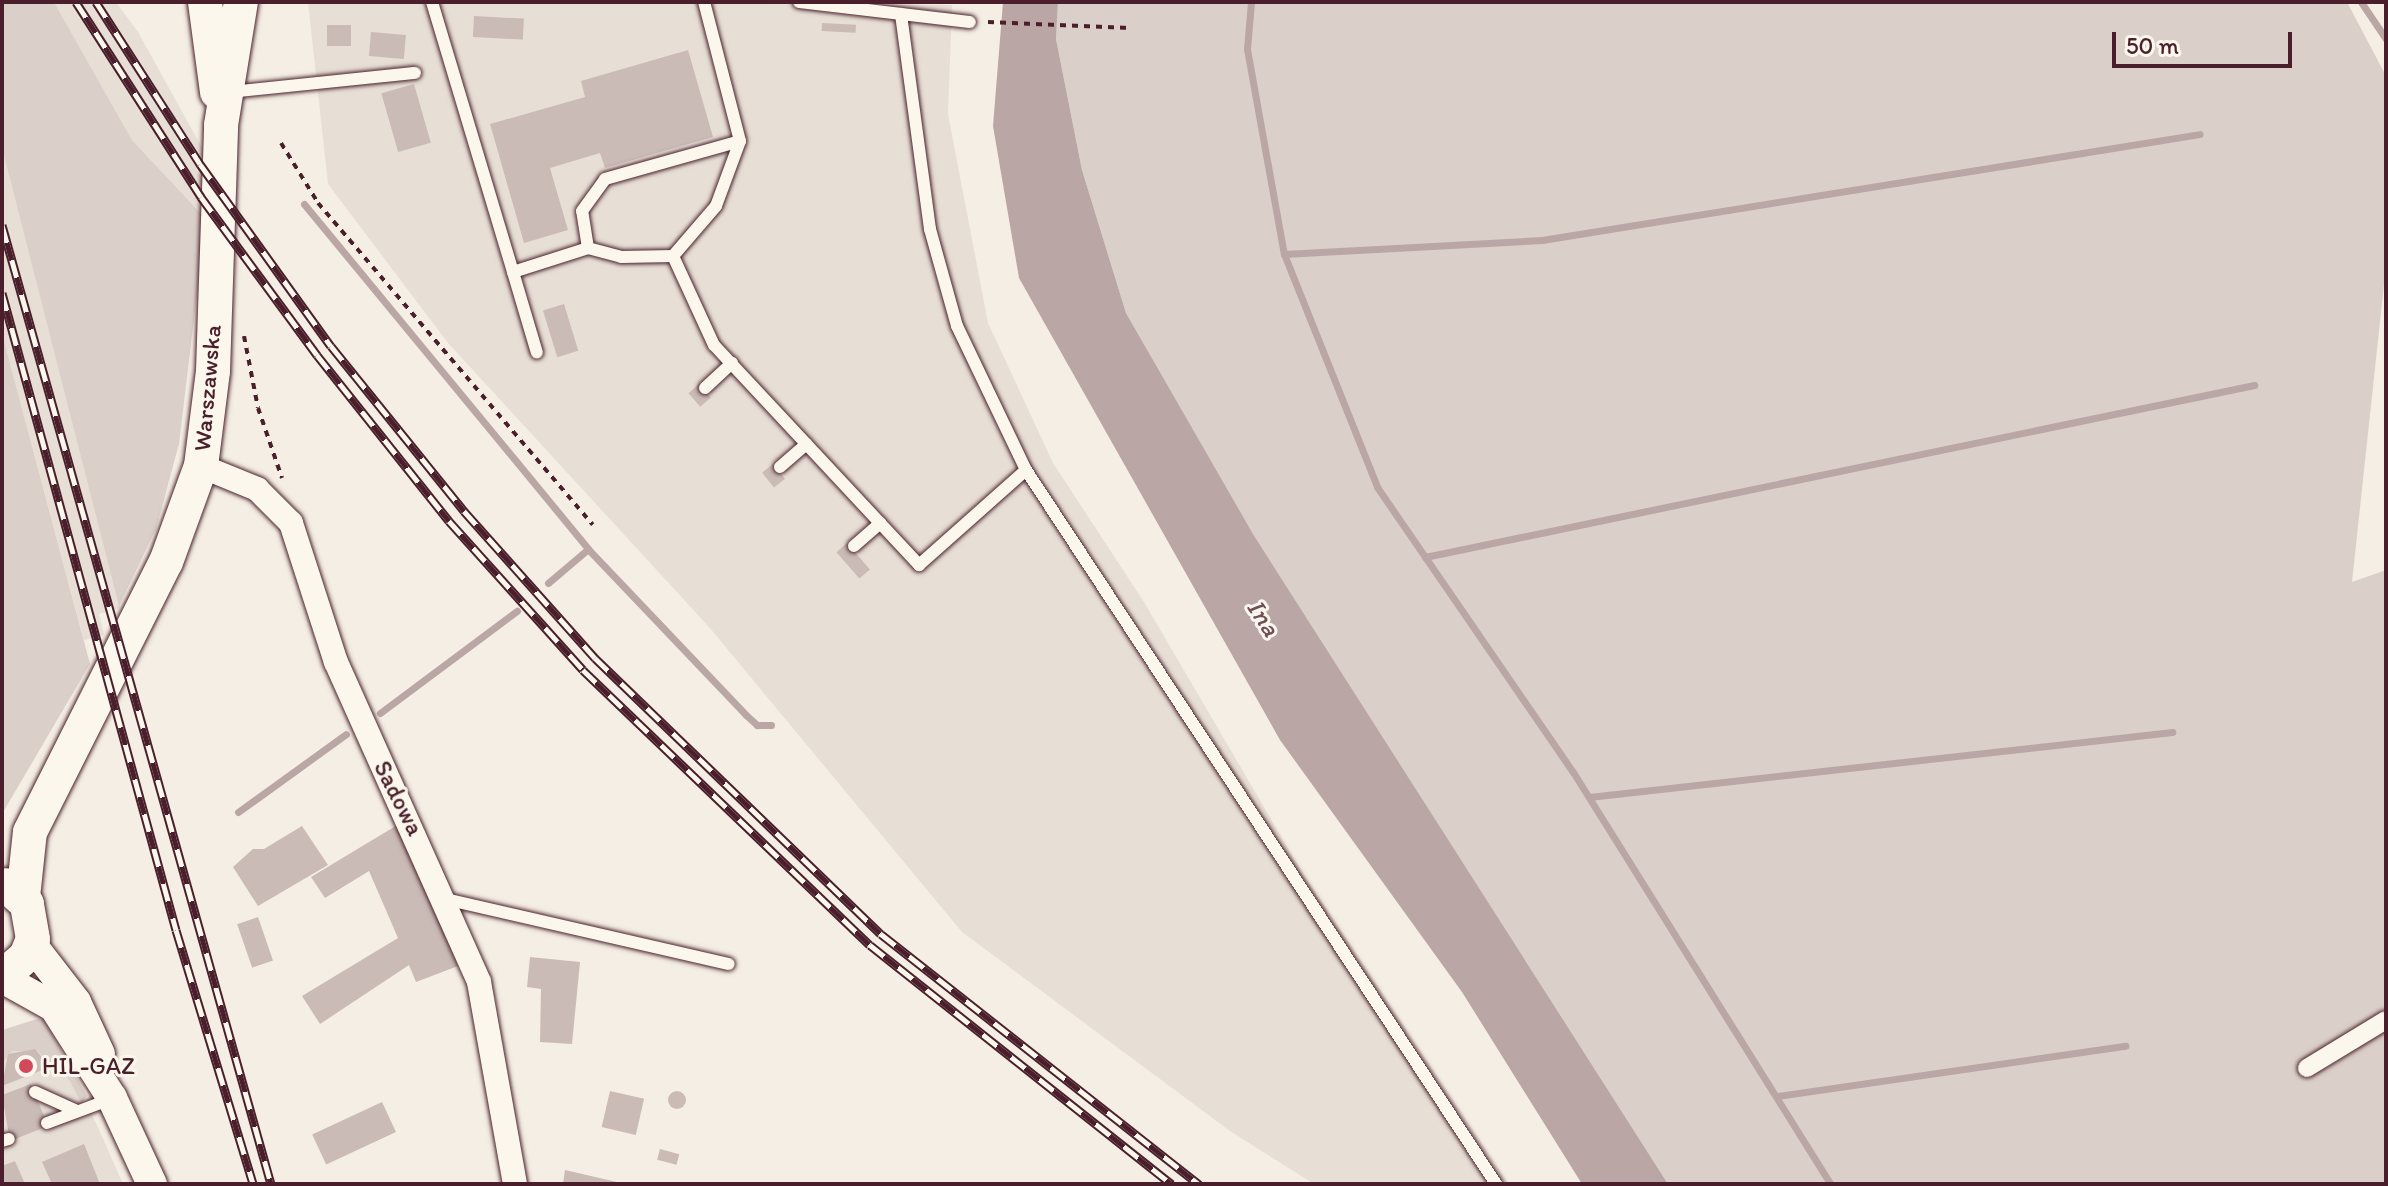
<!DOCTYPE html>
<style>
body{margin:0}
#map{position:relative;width:2388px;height:1186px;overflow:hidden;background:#f4eee4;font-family:Itim,sans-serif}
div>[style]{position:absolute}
.built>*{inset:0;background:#e7dfd6}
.green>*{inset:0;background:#dbd0c9}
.water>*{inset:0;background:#baa7a5}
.stream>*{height:7px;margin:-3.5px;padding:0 3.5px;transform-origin:3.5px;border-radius:3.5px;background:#baa7a5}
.building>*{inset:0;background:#cabbb6;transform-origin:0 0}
.round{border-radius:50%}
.path>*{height:4px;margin-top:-2px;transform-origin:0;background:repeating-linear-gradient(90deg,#4a1f2b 0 6px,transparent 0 12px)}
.roads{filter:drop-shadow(0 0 2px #4a1f2b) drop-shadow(0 0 2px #4a1f2b)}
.service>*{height:12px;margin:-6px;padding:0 6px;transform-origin:6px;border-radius:6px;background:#fbf7ec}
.pedestrian>*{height:18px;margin:-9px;padding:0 9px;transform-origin:9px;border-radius:9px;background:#fbf7ec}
.minor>*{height:24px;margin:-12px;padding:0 12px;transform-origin:12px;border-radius:12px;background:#fbf7ec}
.tertiary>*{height:30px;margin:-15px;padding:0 15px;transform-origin:15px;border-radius:15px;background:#fbf7ec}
.secondary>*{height:34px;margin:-17px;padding:0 17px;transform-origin:17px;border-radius:17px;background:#fbf7ec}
.rail>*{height:9px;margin-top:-4.5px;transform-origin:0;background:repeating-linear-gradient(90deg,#fbf7ec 0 18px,#4a1f2b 0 36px);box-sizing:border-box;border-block:2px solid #4a1f2b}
.dots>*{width:22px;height:22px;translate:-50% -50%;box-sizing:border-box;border:4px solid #fbf7ec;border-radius:50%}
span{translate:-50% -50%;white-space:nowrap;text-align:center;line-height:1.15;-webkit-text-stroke:6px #fbf7ec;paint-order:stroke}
.street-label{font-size:24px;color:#4a1f2b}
.poi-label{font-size:24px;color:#4a1f2b}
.left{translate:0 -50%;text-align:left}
.water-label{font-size:26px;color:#714f56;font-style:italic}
.frame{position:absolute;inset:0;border:4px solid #4a1f2b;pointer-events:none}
.scale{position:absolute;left:2112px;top:32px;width:180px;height:36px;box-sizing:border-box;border:4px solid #4a1f2b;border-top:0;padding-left:10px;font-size:24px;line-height:28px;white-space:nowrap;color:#4a1f2b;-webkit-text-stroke:6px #fbf7ec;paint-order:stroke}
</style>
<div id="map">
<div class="built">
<div style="clip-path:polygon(54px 2px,116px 2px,138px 32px,205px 153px,196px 169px,203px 180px,205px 194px,197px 200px,204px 217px,132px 140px)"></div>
<div style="clip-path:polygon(308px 2px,952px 5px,948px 114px,988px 323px,1053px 463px,1144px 602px,1299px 867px,1509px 1184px,1314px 1184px,1230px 1131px,962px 932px,709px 627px,448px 343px,328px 184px)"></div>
<div style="clip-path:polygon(2px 148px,120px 608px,99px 614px,104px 635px,84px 640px,2px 333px)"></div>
<div style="clip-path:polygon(44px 1022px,98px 1127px,123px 1184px,2px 1184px,2px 1033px)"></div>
</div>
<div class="green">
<div style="clip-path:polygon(2px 2px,54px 2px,132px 140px,206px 219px,179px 444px,156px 529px,119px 606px,2px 148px)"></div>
<div style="clip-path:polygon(1058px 2px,2347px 2px,2386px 76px,2386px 266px,2352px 582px,2386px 570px,2386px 1184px,1668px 1184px,1249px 528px,1126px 313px,1082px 170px,1056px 39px)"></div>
<div style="clip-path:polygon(2px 333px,90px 664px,2px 814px)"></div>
<div style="clip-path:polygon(37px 1019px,44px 1020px,87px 1096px,81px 1102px,61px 1065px,52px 1070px,38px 1051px,12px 1051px,2px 1064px,2px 1030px)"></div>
</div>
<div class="water">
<div style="clip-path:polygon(1058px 2px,1056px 39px,1082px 170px,1126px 313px,1253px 534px,1668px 1184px,1582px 1184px,1462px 992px,1280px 740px,1019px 278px,993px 126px,1003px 2px)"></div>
</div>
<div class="stream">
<div style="left:1251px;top:2px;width:47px;rotate:94.9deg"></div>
<div style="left:1247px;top:49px;width:208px;rotate:79.8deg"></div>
<div style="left:1284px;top:254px;width:251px;rotate:68.2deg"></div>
<div style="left:1377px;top:487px;width:346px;rotate:55.5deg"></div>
<div style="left:1573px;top:772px;width:486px;rotate:58deg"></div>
<div style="left:2361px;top:2px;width:45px;rotate:56deg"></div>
<div style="left:304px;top:204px;width:447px;rotate:50.5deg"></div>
<div style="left:588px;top:549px;width:229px;rotate:46.4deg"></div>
<div style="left:746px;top:715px;width:15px;rotate:42deg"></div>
<div style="left:757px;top:725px;width:14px"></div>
<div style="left:1284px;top:254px;width:258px;rotate:-3.1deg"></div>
<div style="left:1542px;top:240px;width:666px;rotate:-9.15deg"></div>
<div style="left:1425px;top:557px;width:847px;rotate:-11.72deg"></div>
<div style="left:548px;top:583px;width:52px;rotate:-40.4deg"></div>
<div style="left:380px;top:713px;width:171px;rotate:-36.7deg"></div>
<div style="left:1589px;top:797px;width:587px;rotate:-6.36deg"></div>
<div style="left:238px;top:812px;width:133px;rotate:-35.8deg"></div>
<div style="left:1777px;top:1096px;width:352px;rotate:-8.2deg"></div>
</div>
<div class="building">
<div style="left:474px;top:16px;width:50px;height:21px;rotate:3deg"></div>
<div style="left:822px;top:23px;width:34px;height:8px;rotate:3deg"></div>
<div style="left:327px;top:25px;width:24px;height:21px"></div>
<div style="left:371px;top:32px;width:35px;height:24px;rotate:5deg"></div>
<div style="clip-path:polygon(688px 50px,713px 137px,605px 168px,600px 153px,550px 168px,568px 230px,524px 243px,490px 124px,585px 97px,581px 81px)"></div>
<div style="left:414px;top:84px;width:61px;height:34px;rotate:74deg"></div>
<div style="left:564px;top:304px;width:49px;height:22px;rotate:73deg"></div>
<div style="left:699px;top:384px;width:18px;height:14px;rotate:49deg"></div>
<div style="left:773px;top:464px;width:19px;height:14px;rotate:51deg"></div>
<div style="left:847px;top:543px;width:35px;height:14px;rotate:49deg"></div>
<div style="clip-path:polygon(399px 824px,458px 966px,416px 982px,409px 965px,320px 1024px,302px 996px,398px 938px,369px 871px,325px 898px,311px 877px)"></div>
<div style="clip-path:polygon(302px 826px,328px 865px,258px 906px,233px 867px,253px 849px,264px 849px)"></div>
<div style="left:258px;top:917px;width:46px;height:22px;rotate:71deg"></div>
<div style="clip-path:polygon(530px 957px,580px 962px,572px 1044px,540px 1042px,541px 989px,527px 987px)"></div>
<div style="clip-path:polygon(35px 1049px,50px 1067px,2px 1086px,8px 1054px)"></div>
<div style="clip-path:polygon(31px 1084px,48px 1126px,10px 1141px,2px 1095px)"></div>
<div style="left:610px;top:1091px;width:35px;height:37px;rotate:13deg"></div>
<div class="round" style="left:668px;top:1091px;width:18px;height:18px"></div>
<div style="left:382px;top:1102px;width:33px;height:77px;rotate:65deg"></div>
<div style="clip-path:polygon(84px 1144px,100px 1184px,52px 1184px,42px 1162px)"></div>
<div style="left:660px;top:1149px;width:20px;height:11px;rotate:15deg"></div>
<div style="clip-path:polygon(15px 1161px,25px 1184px,2px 1184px,2px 1166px)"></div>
<div style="clip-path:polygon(565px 1170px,621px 1183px,621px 1184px,563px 1184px)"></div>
</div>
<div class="path">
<div style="left:988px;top:22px;width:142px;rotate:2.4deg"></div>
<div style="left:281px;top:143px;width:70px;rotate:58.3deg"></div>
<div style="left:318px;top:203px;width:423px;rotate:49.5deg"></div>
<div style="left:244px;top:336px;width:73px;rotate:79deg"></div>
<div style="left:258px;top:408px;width:74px;rotate:71.1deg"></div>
</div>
<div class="roads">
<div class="service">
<div style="left:432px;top:2px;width:282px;rotate:73.3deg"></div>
<div style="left:513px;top:272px;width:79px;rotate:-17.7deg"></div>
<div style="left:588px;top:248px;width:34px;rotate:15deg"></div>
<div style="left:621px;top:257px;width:52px;rotate:-1.1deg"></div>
<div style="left:673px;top:256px;width:66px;rotate:-49.3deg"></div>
<div style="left:716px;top:206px;width:69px;rotate:-69.7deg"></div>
<div style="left:740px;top:141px;width:144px;rotate:-104.5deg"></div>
<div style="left:799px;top:2px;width:172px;rotate:6.7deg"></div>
<div style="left:230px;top:92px;width:186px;rotate:-5.9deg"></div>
<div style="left:588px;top:248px;width:37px;rotate:-99deg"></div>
<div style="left:582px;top:211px;width:39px;rotate:-54deg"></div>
<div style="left:605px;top:179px;width:140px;rotate:-15.7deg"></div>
<div style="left:673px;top:256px;width:98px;rotate:65.3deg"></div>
<div style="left:714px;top:345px;width:301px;rotate:47deg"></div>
<div style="left:919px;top:565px;width:143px;rotate:-41.6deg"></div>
<div style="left:1026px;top:470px;width:160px;rotate:-115.6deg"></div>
<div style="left:957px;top:326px;width:101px;rotate:-105.6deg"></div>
<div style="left:930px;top:229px;width:217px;rotate:-97.7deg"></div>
<div style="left:513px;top:272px;width:84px;rotate:73.5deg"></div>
<div style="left:705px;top:388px;width:37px;rotate:-43deg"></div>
<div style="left:780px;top:467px;width:35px;rotate:-41deg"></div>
<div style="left:1026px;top:470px;width:855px;rotate:56.64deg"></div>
<div style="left:854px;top:546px;width:35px;rotate:-41deg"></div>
<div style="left:445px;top:899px;width:291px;rotate:12.9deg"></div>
<div style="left:35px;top:1092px;width:46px;rotate:24.3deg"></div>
<div style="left:47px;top:1123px;width:68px;rotate:-20.6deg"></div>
<div style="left:2px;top:1141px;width:7px;rotate:-16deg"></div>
</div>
<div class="pedestrian">
<div style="left:2307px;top:1068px;width:92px;rotate:-31.3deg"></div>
</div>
<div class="minor">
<div style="left:201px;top:466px;width:61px;rotate:22.3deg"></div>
<div style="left:257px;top:489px;width:48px;rotate:45deg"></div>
<div style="left:291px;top:523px;width:146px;rotate:72.1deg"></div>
<div style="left:336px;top:662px;width:350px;rotate:65.9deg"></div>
<div style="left:479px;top:982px;width:205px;rotate:79.9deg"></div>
</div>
<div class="tertiary">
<div style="left:32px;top:945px;width:72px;rotate:52.3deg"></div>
<div style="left:76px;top:1002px;width:57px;rotate:65.2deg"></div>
<div style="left:2px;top:978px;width:60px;rotate:29.1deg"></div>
<div style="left:54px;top:1007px;width:108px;rotate:57.5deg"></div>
<div style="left:112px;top:1098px;width:95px;rotate:65.1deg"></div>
</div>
<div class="secondary">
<div style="left:205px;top:2px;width:91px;rotate:82.4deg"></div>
<div style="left:23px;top:897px;width:65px;rotate:-83.9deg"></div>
<div style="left:30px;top:832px;width:302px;rotate:-63.3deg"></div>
<div style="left:166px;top:562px;width:102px;rotate:-70deg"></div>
<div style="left:201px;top:466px;width:96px;rotate:-82.8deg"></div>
<div style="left:213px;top:371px;width:246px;rotate:-88.1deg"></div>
<div style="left:221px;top:125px;width:125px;rotate:-80.8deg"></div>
<div style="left:2px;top:977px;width:32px;rotate:-41deg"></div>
<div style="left:26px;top:956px;width:18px;rotate:-68deg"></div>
<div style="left:33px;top:939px;width:36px;rotate:-100deg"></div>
<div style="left:27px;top:904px;width:28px;rotate:-138deg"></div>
</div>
</div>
<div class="rail">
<div style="left:76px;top:2px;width:232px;rotate:57.3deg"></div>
<div style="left:201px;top:197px;width:196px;rotate:53.7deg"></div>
<div style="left:317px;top:355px;width:212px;rotate:51.5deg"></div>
<div style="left:449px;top:521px;width:200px;rotate:48deg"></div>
<div style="left:583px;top:670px;width:397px;rotate:43.8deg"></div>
<div style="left:870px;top:945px;width:385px;rotate:38.4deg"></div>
<div style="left:96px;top:2px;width:193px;rotate:57.3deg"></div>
<div style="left:200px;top:164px;width:224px;rotate:54.3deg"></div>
<div style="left:331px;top:346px;width:212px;rotate:51.1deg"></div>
<div style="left:464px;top:511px;width:197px;rotate:48.3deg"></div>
<div style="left:595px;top:658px;width:397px;rotate:44deg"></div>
<div style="left:881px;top:934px;width:405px;rotate:38.2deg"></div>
<div style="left:2px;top:225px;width:996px;rotate:74.33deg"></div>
<div style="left:2px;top:293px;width:660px;rotate:74.72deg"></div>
<div style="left:176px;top:930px;width:265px;rotate:73.1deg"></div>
</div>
<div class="dots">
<div style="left:26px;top:1066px;background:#d1495b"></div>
</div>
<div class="street-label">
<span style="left:207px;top:388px;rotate:-85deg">Warszawska</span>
<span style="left:399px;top:798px;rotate:63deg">Sadowa</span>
</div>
<div class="poi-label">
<span class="left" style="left:42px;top:1066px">HIL-GAZ</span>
</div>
<div class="water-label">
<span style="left:1263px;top:618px;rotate:57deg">Ina</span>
</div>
<div class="frame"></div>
<div class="scale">50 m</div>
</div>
